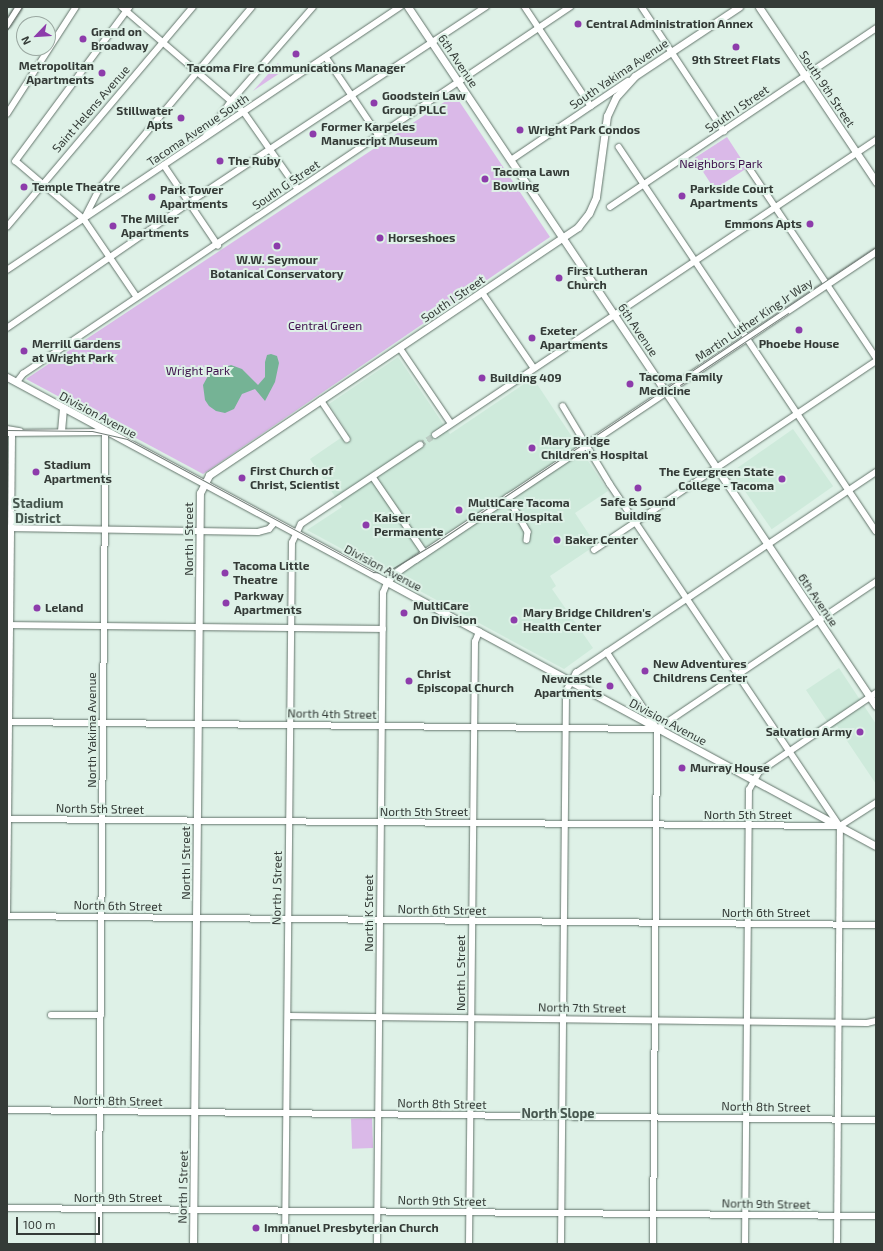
<!DOCTYPE html>
<style>
body{margin:0}
#map{position:relative;width:883px;height:1251px;overflow:hidden;background:#def1e7;font-family:"Exo 2",sans-serif}
div>[style]{position:absolute}
.built>*{inset:0;background:#ceeadb;transform-origin:0 0}
.green>*{inset:0;background:#dab9e8;transform-origin:0 0}
.water>*{inset:0;background:#75b395}
.minor-tunnel>*{height:5.5px;margin-top:-2.75px;transform-origin:0;background:repeating-linear-gradient(90deg,#bccdc4 0 5.5px,transparent 0 8.5px)}
.roads{filter:drop-shadow(0 0 1px #64756c) drop-shadow(0 0 1px #64756c)}
.minor>*{height:5.5px;margin:-2.75px;padding:0 2.75px;transform-origin:2.75px;border-radius:2.75px;background:#fff}
.major>*{height:7px;margin:-3.5px;padding:0 3.5px;transform-origin:3.5px;border-radius:3.5px;background:#fff}
.tram>*{height:1px;margin:-0.5px;padding:0 0.5px;transform-origin:0.5px;border-radius:0.5px;background:#717d77}
.dots>*{width:11px;height:11px;translate:-50% -50%;box-sizing:border-box;border:2px solid #def1e7;border-radius:50%}
span{translate:-50% -50%;white-space:nowrap;text-align:center;line-height:1.15;-webkit-text-stroke:4px #def1e7;paint-order:stroke}
.poi-label{font-size:12px;color:#343b37;font-weight:700}
.left{translate:0 -50%;text-align:left}
.right{translate:-100% -50%;text-align:right}
.street-label{font-size:12px;color:#343b37}
.park-label{font-size:12px;color:#3d114c}
.neighbourhood-label{font-size:13px;color:#485850;font-weight:700}
.frame{position:absolute;inset:0;border:8px solid #343b37;pointer-events:none}
.north{position:absolute;left:16px;top:16px;width:40px;height:40px;box-sizing:border-box;background:#def1e7;border:1px solid #9aa8a1;border-radius:50%;rotate:245deg;font-size:11px;font-weight:700;line-height:16px;text-align:center;color:#343b37}
.north::after{content:'';display:block;margin:auto;width:14px;height:18px;background:#8d3cab;clip-path:polygon(50% 0,100% 100%,50% 72%,0 100%)}
.scale{position:absolute;left:16px;top:1217px;width:84px;height:18px;box-sizing:border-box;border:2px solid #343b37;border-top:0;padding-left:5px;font-size:12px;line-height:14px;white-space:nowrap;color:#343b37;-webkit-text-stroke:3px #def1e7;paint-order:stroke}
</style>
<div id="map">
<div class="built">
<div style="clip-path:polygon(398px 357px,450px 434px,533px 378px,608px 491px,575px 513px,596px 545px,550px 576px,556px 586px,552px 589px,593px 648px,564px 669px,307px 530px,342px 507px,310px 459px,348px 433px,329px 404px)"></div>
<div style="left:793px;top:429px;width:70px;height:75px;rotate:55deg"></div>
<div style="clip-path:polygon(839px 668px,876px 724px,876px 784px,837px 726px,832px 729px,806px 690px)"></div>
</div>
<div class="green">
<div style="clip-path:polygon(278px 63px,283px 71px,253px 91px)"></div>
<div style="clip-path:polygon(455px 95px,550px 237px,203px 474px,26px 379px)"></div>
<div style="left:727px;top:137px;width:37px;height:39px;rotate:57deg"></div>
<div style="left:372px;top:1118px;width:30px;height:21px;rotate:88deg"></div>
</div>
<div class="water">
<div style="clip-path:polygon(271px 354px,277px 356px,279px 363px,275px 382px,265px 401px,255px 389px,242px 394px,234px 409px,225px 413px,216px 411px,209px 406px,205px 400px,203px 385px,209px 374px,231px 365px,242px 369px,258px 385px,265px 377px,265px 362px,267px 355px)"></div>
</div>
<div class="minor-tunnel">
<div style="left:420px;top:445px;width:18px;rotate:-34deg"></div>
</div>
<div class="roads">
<div class="minor">
<div style="left:122px;top:7px;width:161px;rotate:40.7deg"></div>
<div style="left:244px;top:112px;width:94px;rotate:55deg"></div>
<div style="left:130px;top:7px;width:192px;rotate:126.5deg"></div>
<div style="left:16px;top:161px;width:89px;rotate:40.5deg"></div>
<div style="left:84px;top:219px;width:94px;rotate:55.8deg"></div>
<div style="left:525px;top:7px;width:119px;rotate:56.3deg"></div>
<div style="left:642px;top:7px;width:149px;rotate:56.5deg"></div>
<div style="left:326px;top:57px;width:95px;rotate:56.1deg"></div>
<div style="left:7px;top:114px;width:127px;rotate:-57.2deg"></div>
<div style="left:206px;top:136px;width:44px;rotate:-54.2deg"></div>
<div style="left:232px;top:100px;width:123px;rotate:-48.9deg"></div>
<div style="left:619px;top:147px;width:462px;rotate:56.2deg"></div>
<div style="left:511px;top:160px;width:141px;rotate:-34deg"></div>
<div style="left:164px;top:165px;width:97px;rotate:56deg"></div>
<div style="left:750px;top:169px;width:226px;rotate:56.2deg"></div>
<div style="left:610px;top:207px;width:321px;rotate:-33.9deg"></div>
<div style="left:85px;top:217px;width:33px;rotate:-63deg"></div>
<div style="left:100px;top:188px;width:236px;rotate:-50deg"></div>
<div style="left:7px;top:227px;width:288px;rotate:-49.8deg"></div>
<div style="left:7px;top:270px;width:473px;rotate:-33.8deg"></div>
<div style="left:482px;top:292px;width:92px;rotate:55.6deg"></div>
<div style="left:7px;top:328px;width:237px;rotate:-34.5deg"></div>
<div style="left:202px;top:194px;width:340px;rotate:-33.4deg"></div>
<div style="left:400px;top:348px;width:91px;rotate:55.8deg"></div>
<div style="left:17px;top:382px;width:10px;rotate:-53deg"></div>
<div style="left:23px;top:374px;width:659px;rotate:-33.86deg"></div>
<div style="left:321px;top:400px;width:47px;rotate:56.3deg"></div>
<div style="left:563px;top:406px;width:91px;rotate:58.9deg"></div>
<div style="left:610px;top:484px;width:412px;rotate:56.1deg"></div>
<div style="left:7px;top:429px;width:13px;rotate:9deg"></div>
<div style="left:7px;top:433px;width:99px;rotate:-0.6deg"></div>
<div style="left:106px;top:432px;width:812px;rotate:90.49deg"></div>
<div style="left:435px;top:435px;width:531px;rotate:-33.78deg"></div>
<div style="left:373px;top:477px;width:92px;rotate:55.6deg"></div>
<div style="left:508px;top:497px;width:40px;rotate:60.3deg"></div>
<div style="left:528px;top:532px;width:8px;rotate:97deg"></div>
<div style="left:7px;top:528px;width:251px;rotate:0.9deg"></div>
<div style="left:258px;top:532px;width:11px;rotate:-15deg"></div>
<div style="left:269px;top:529px;width:9px;rotate:-49deg"></div>
<div style="left:594px;top:550px;width:339px;rotate:-33.8deg"></div>
<div style="left:7px;top:625px;width:376px;rotate:0.6deg"></div>
<div style="left:607px;top:652px;width:90px;rotate:56.8deg"></div>
<div style="left:7px;top:722px;width:650px;rotate:0.62deg"></div>
<div style="left:657px;top:729px;width:264px;rotate:-33.9deg"></div>
<div style="left:7px;top:819px;width:832px;rotate:0.48deg"></div>
<div style="left:840px;top:826px;width:43px;rotate:-32.6deg"></div>
<div style="left:7px;top:915px;width:482px;rotate:-89.4deg"></div>
<div style="left:7px;top:916px;width:869px;rotate:0.59deg"></div>
<div style="left:51px;top:1015px;width:50px"></div>
<div style="left:288px;top:1016px;width:579px;rotate:0.69deg"></div>
<div style="left:867px;top:1023px;width:9px;rotate:-13deg"></div>
<div style="left:7px;top:1110px;width:869px;rotate:0.66deg"></div>
<div style="left:7px;top:1208px;width:869px;rotate:0.53deg"></div>
<div style="left:285px;top:1244px;width:701px;rotate:-89.43deg"></div>
<div style="left:292px;top:543px;width:21px;rotate:-65deg"></div>
<div style="left:301px;top:524px;width:143px;rotate:-33.6deg"></div>
<div style="left:377px;top:1244px;width:651px;rotate:-89.47deg"></div>
<div style="left:383px;top:593px;width:11px;rotate:-68deg"></div>
<div style="left:469px;top:1244px;width:602px;rotate:-89.43deg"></div>
<div style="left:475px;top:642px;width:11px;rotate:-68deg"></div>
<div style="left:561px;top:1244px;width:553px;rotate:-89.48deg"></div>
<div style="left:566px;top:691px;width:21px;rotate:-61deg"></div>
<div style="left:576px;top:673px;width:361px;rotate:-33.8deg"></div>
<div style="left:653px;top:1244px;width:515px;rotate:-89.55deg"></div>
<div style="left:745px;top:1244px;width:454px;rotate:-89.5deg"></div>
<div style="left:749px;top:790px;width:21px;rotate:-61deg"></div>
<div style="left:759px;top:772px;width:141px;rotate:-34deg"></div>
<div style="left:837px;top:1244px;width:418px;rotate:-89.6deg"></div>
</div>
<div class="major">
<div style="left:408px;top:7px;width:841px;rotate:56.2deg"></div>
<div style="left:759px;top:7px;width:211px;rotate:56.2deg"></div>
<div style="left:7px;top:24px;width:20px;rotate:-57deg"></div>
<div style="left:7px;top:377px;width:987px;rotate:28.36deg"></div>
<div style="left:61px;top:431px;width:23px;rotate:-85deg"></div>
<div style="left:387px;top:583px;width:9px;rotate:-58deg"></div>
<div style="left:392px;top:575px;width:28px;rotate:-35deg"></div>
<div style="left:415px;top:559px;width:554px;rotate:-33.75deg"></div>
<div style="left:193px;top:1244px;width:751px;rotate:-89.47deg"></div>
<div style="left:200px;top:493px;width:20px;rotate:-63deg"></div>
<div style="left:209px;top:475px;width:445px;rotate:-33.9deg"></div>
<div style="left:578px;top:227px;width:18px;rotate:-52deg"></div>
<div style="left:589px;top:213px;width:17px;rotate:-66deg"></div>
<div style="left:596px;top:197px;width:82px;rotate:-82.3deg"></div>
<div style="left:607px;top:116px;width:21px;rotate:-65deg"></div>
<div style="left:616px;top:97px;width:28px;rotate:-48deg"></div>
<div style="left:635px;top:76px;width:125px;rotate:-33.6deg"></div>
</div>
</div>
<div class="tram">
<div style="left:7px;top:18px;width:13px;rotate:-58deg"></div>
<div style="left:7px;top:30px;width:27px;rotate:-57deg"></div>
<div style="left:680px;top:385px;width:130px;rotate:-33.7deg"></div>
<div style="left:7px;top:430px;width:85px;rotate:0.7deg"></div>
<div style="left:92px;top:431px;width:36px;rotate:13deg"></div>
<div style="left:127px;top:439px;width:280px;rotate:28.4deg"></div>
<div style="left:373px;top:572px;width:12px;rotate:5deg"></div>
<div style="left:385px;top:573px;width:61px;rotate:-30.8deg"></div>
<div style="left:437px;top:542px;width:529px;rotate:-33.9deg"></div>
</div>
<div class="dots">
<div style="left:578px;top:24px;background:#8d3cab"></div>
<div style="left:83px;top:39px;background:#8d3cab"></div>
<div style="left:736px;top:47px;background:#8d3cab"></div>
<div style="left:296px;top:54px;background:#8d3cab"></div>
<div style="left:102px;top:73px;background:#8d3cab"></div>
<div style="left:374px;top:103px;background:#8d3cab"></div>
<div style="left:181px;top:118px;background:#8d3cab"></div>
<div style="left:520px;top:130px;background:#8d3cab"></div>
<div style="left:313px;top:134px;background:#8d3cab"></div>
<div style="left:220px;top:161px;background:#8d3cab"></div>
<div style="left:485px;top:179px;background:#8d3cab"></div>
<div style="left:24px;top:187px;background:#8d3cab"></div>
<div style="left:682px;top:196px;background:#8d3cab"></div>
<div style="left:152px;top:197px;background:#8d3cab"></div>
<div style="left:810px;top:224px;background:#8d3cab"></div>
<div style="left:113px;top:226px;background:#8d3cab"></div>
<div style="left:380px;top:238px;background:#8d3cab"></div>
<div style="left:277px;top:246px;background:#8d3cab"></div>
<div style="left:559px;top:278px;background:#8d3cab"></div>
<div style="left:799px;top:330px;background:#8d3cab"></div>
<div style="left:532px;top:338px;background:#8d3cab"></div>
<div style="left:24px;top:351px;background:#8d3cab"></div>
<div style="left:482px;top:378px;background:#8d3cab"></div>
<div style="left:630px;top:384px;background:#8d3cab"></div>
<div style="left:532px;top:448px;background:#8d3cab"></div>
<div style="left:36px;top:472px;background:#8d3cab"></div>
<div style="left:242px;top:478px;background:#8d3cab"></div>
<div style="left:782px;top:479px;background:#8d3cab"></div>
<div style="left:638px;top:488px;background:#8d3cab"></div>
<div style="left:459px;top:510px;background:#8d3cab"></div>
<div style="left:366px;top:525px;background:#8d3cab"></div>
<div style="left:557px;top:540px;background:#8d3cab"></div>
<div style="left:225px;top:573px;background:#8d3cab"></div>
<div style="left:226px;top:603px;background:#8d3cab"></div>
<div style="left:37px;top:608px;background:#8d3cab"></div>
<div style="left:404px;top:613px;background:#8d3cab"></div>
<div style="left:514px;top:620px;background:#8d3cab"></div>
<div style="left:645px;top:671px;background:#8d3cab"></div>
<div style="left:409px;top:681px;background:#8d3cab"></div>
<div style="left:610px;top:686px;background:#8d3cab"></div>
<div style="left:860px;top:732px;background:#8d3cab"></div>
<div style="left:682px;top:768px;background:#8d3cab"></div>
<div style="left:256px;top:1228px;background:#8d3cab"></div>
</div>
<div class="poi-label">
<span class="left" style="left:586px;top:24px">Central Administration Annex</span>
<span class="left" style="left:91px;top:39px">Grand on<br>Broadway</span>
<span style="left:736px;top:60px">9th Street Flats</span>
<span class="right" style="left:94px;top:73px">Metropolitan<br>Apartments</span>
<span style="left:296px;top:68px">Tacoma Fire Communications Manager</span>
<span class="left" style="left:382px;top:103px">Goodstein Law<br>Group PLLC</span>
<span class="right" style="left:173px;top:118px">Stillwater<br>Apts</span>
<span class="left" style="left:321px;top:134px">Former Karpeles<br>Manuscript Museum</span>
<span class="left" style="left:528px;top:130px">Wright Park Condos</span>
<span class="left" style="left:228px;top:161px">The Ruby</span>
<span class="left" style="left:493px;top:179px">Tacoma Lawn<br>Bowling</span>
<span class="left" style="left:32px;top:187px">Temple Theatre</span>
<span class="left" style="left:690px;top:196px">Parkside Court<br>Apartments</span>
<span class="left" style="left:160px;top:197px">Park Tower<br>Apartments</span>
<span class="left" style="left:121px;top:226px">The Miller<br>Apartments</span>
<span class="right" style="left:802px;top:224px">Emmons Apts</span>
<span class="left" style="left:388px;top:238px">Horseshoes</span>
<span style="left:277px;top:267px">W.W. Seymour<br>Botanical Conservatory</span>
<span class="left" style="left:567px;top:278px">First Lutheran<br>Church</span>
<span class="left" style="left:540px;top:338px">Exeter<br>Apartments</span>
<span class="left" style="left:32px;top:351px">Merrill Gardens<br>at Wright Park</span>
<span style="left:799px;top:344px">Phoebe House</span>
<span class="left" style="left:639px;top:384px">Tacoma Family<br>Medicine</span>
<span class="left" style="left:490px;top:378px">Building 409</span>
<span class="left" style="left:541px;top:448px">Mary Bridge<br>Children's Hospital</span>
<span class="left" style="left:44px;top:472px">Stadium<br>Apartments</span>
<span class="left" style="left:250px;top:478px">First Church of<br>Christ, Scientist</span>
<span class="right" style="left:774px;top:479px">The Evergreen State<br>College - Tacoma</span>
<span style="left:638px;top:509px">Safe &amp; Sound<br>Building</span>
<span class="left" style="left:468px;top:510px">MultiCare Tacoma<br>General Hospital</span>
<span class="left" style="left:374px;top:525px">Kaiser<br>Permanente</span>
<span class="left" style="left:565px;top:540px">Baker Center</span>
<span class="left" style="left:233px;top:573px">Tacoma Little<br>Theatre</span>
<span class="left" style="left:234px;top:603px">Parkway<br>Apartments</span>
<span class="left" style="left:413px;top:613px">MultiCare<br>On Division</span>
<span class="left" style="left:45px;top:608px">Leland</span>
<span class="left" style="left:523px;top:620px">Mary Bridge Children's<br>Health Center</span>
<span class="left" style="left:653px;top:671px">New Adventures<br>Childrens Center</span>
<span class="left" style="left:417px;top:681px">Christ<br>Episcopal Church</span>
<span class="right" style="left:602px;top:686px">Newcastle<br>Apartments</span>
<span class="right" style="left:852px;top:732px">Salvation Army</span>
<span class="left" style="left:690px;top:768px">Murray House</span>
<span class="left" style="left:264px;top:1228px">Immanuel Presbyterian Church</span>
</div>
<div class="street-label">
<span style="left:458px;top:61px;rotate:56deg">6th Avenue</span>
<span style="left:619px;top:74px;rotate:-34deg">South Yakima Avenue</span>
<span style="left:827px;top:89px;rotate:56deg">South 9th Street</span>
<span style="left:91px;top:109px;rotate:-49deg">Saint Helens Avenue</span>
<span style="left:737px;top:109px;rotate:-34deg">South I Street</span>
<span style="left:198px;top:130px;rotate:-34deg">Tacoma Avenue South</span>
<span style="left:286px;top:185px;rotate:-34deg">South G Street</span>
<span style="left:453px;top:299px;rotate:-34deg">South I Street</span>
<span style="left:754px;top:320px;rotate:-34deg">Martin Luther King Jr Way</span>
<span style="left:638px;top:330px;rotate:56deg">6th Avenue</span>
<span style="left:98px;top:415px;rotate:28deg">Division Avenue</span>
<span style="left:189px;top:539px;rotate:-90deg">North I Street</span>
<span style="left:383px;top:568px;rotate:28deg">Division Avenue</span>
<span style="left:818px;top:600px;rotate:56deg">6th Avenue</span>
<span style="left:332px;top:714px;rotate:1deg">North 4th Street</span>
<span style="left:668px;top:722px;rotate:28deg">Division Avenue</span>
<span style="left:92px;top:730px;rotate:-90deg">North Yakima Avenue</span>
<span style="left:100px;top:809px;rotate:1deg">North 5th Street</span>
<span style="left:424px;top:812px">North 5th Street</span>
<span style="left:748px;top:815px">North 5th Street</span>
<span style="left:186px;top:863px;rotate:-90deg">North I Street</span>
<span style="left:277px;top:888px;rotate:-89deg">North J Street</span>
<span style="left:118px;top:906px;rotate:1deg">North 6th Street</span>
<span style="left:442px;top:910px;rotate:1deg">North 6th Street</span>
<span style="left:369px;top:913px;rotate:-90deg">North K Street</span>
<span style="left:766px;top:913px">North 6th Street</span>
<span style="left:461px;top:973px;rotate:-90deg">North L Street</span>
<span style="left:582px;top:1008px;rotate:1deg">North 7th Street</span>
<span style="left:118px;top:1101px;rotate:1deg">North 8th Street</span>
<span style="left:442px;top:1104px;rotate:1deg">North 8th Street</span>
<span style="left:766px;top:1107px;rotate:1deg">North 8th Street</span>
<span style="left:183px;top:1187px;rotate:-89deg">North I Street</span>
<span style="left:118px;top:1198px">North 9th Street</span>
<span style="left:442px;top:1201px;rotate:1deg">North 9th Street</span>
<span style="left:766px;top:1204px;rotate:1deg">North 9th Street</span>
</div>
<div class="park-label">
<span style="left:721px;top:164px">Neighbors Park</span>
<span style="left:325px;top:326px">Central Green</span>
<span style="left:198px;top:371px">Wright Park</span>
</div>
<div class="neighbourhood-label">
<span style="left:38px;top:511px">Stadium<br>District</span>
<span style="left:558px;top:1113px">North Slope</span>
</div>
<div class="frame"></div>
<div class="north">N</div>
<div class="scale">100 m</div>
</div>
